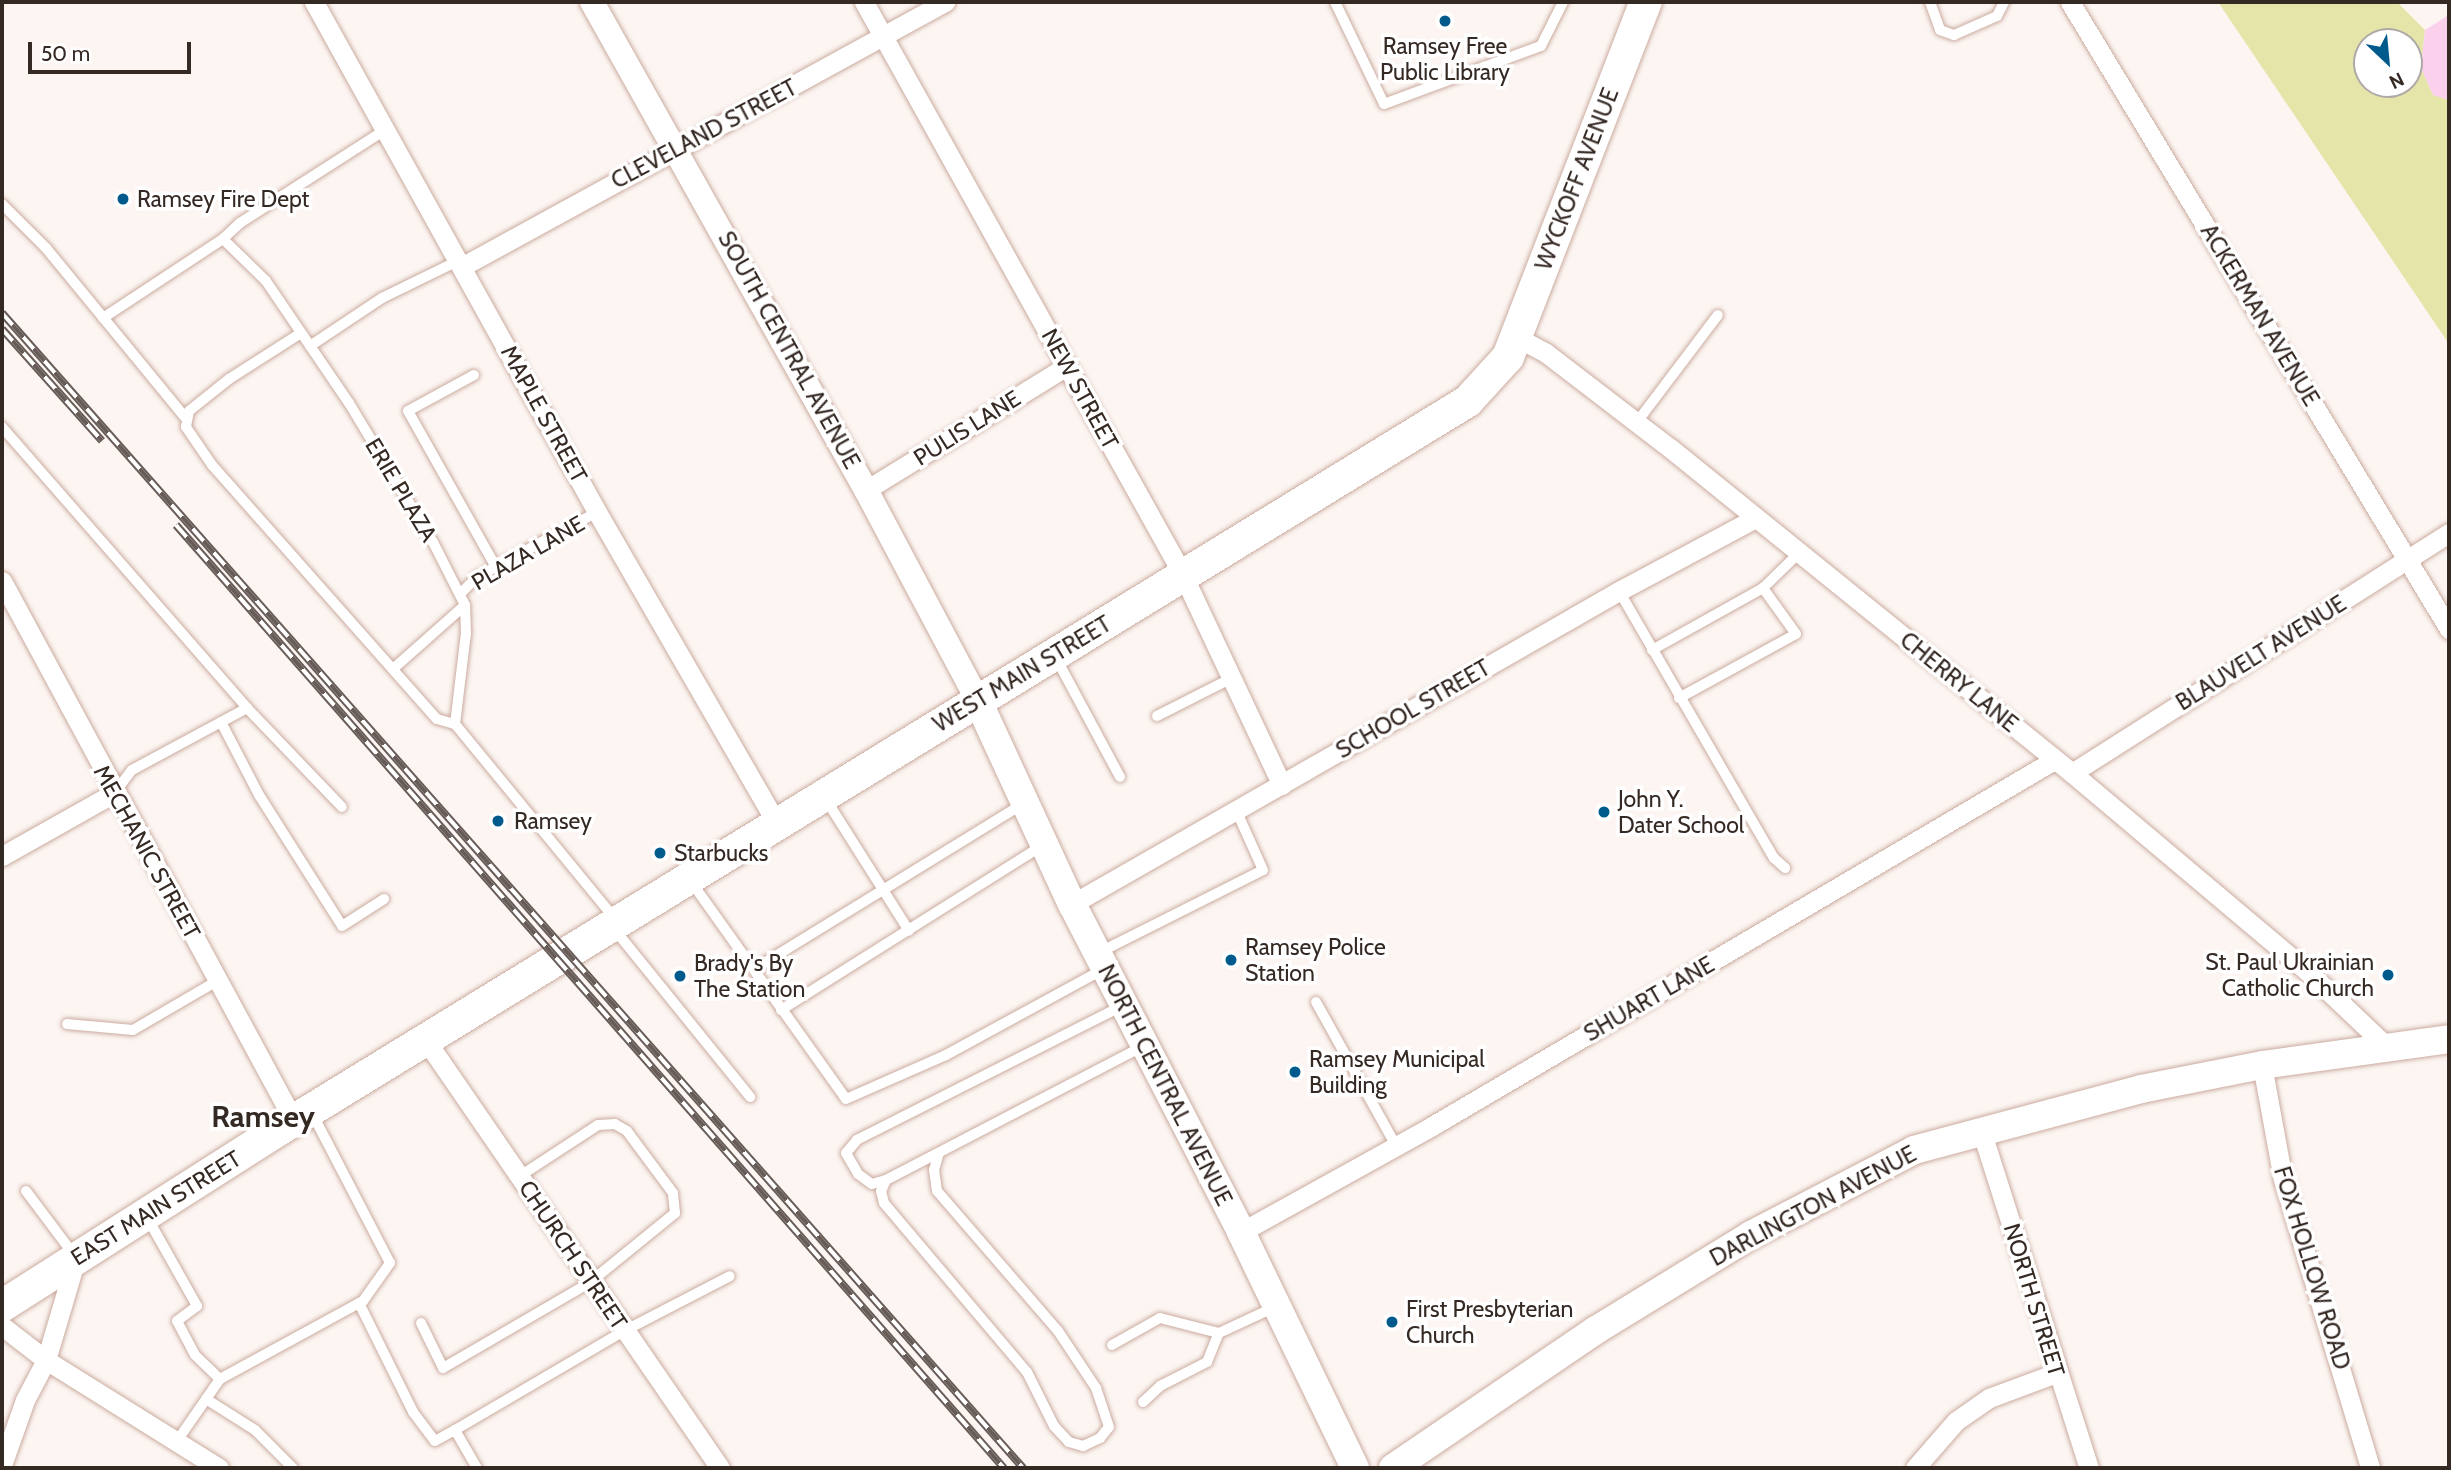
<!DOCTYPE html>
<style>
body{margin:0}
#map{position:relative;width:2451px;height:1470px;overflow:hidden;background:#fcf5f2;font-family:Cabin,sans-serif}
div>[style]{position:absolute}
.green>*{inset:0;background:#e6e5a9}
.water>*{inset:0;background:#fad0ec}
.roads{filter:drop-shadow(0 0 2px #cbab9f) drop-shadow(0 0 2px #cbab9f)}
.service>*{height:10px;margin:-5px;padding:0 5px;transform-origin:5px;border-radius:5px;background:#fff}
.minor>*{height:19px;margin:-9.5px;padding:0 9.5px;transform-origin:9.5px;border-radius:9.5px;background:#fff}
.tertiary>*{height:24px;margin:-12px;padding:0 12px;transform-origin:12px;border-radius:12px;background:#fff}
.secondary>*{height:28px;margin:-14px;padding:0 14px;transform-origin:14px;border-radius:14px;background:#fff}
.primary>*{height:32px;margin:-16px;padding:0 16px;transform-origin:16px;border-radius:16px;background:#fff}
.rail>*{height:8px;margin-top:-4px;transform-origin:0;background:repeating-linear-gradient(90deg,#fff 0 16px,#675c58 0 32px);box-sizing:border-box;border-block:2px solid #675c58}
.dots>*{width:19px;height:19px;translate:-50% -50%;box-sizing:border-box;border:4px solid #fff;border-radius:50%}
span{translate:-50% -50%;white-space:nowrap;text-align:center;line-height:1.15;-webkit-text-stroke:7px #fff;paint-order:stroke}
.poi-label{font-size:23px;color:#352924}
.left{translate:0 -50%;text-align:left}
.right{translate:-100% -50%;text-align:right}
.street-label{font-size:23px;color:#352924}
.district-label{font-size:30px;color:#352924;font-weight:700}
.frame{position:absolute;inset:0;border:4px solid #352924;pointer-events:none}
.north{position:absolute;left:2353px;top:28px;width:70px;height:70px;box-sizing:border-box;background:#fff;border:2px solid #aea9a7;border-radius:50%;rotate:154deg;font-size:19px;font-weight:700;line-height:28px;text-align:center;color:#352924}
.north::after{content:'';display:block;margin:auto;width:24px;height:32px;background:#005b8c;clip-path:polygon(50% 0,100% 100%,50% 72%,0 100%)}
.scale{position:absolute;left:28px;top:42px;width:163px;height:32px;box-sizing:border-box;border:4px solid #352924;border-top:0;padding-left:9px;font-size:21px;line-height:24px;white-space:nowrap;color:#352924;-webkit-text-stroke:5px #fff;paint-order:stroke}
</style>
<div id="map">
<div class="green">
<div style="clip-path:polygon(evenodd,2218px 2px,2397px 2px,2425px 30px,2421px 68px,2433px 95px,2449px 100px,2449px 344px,2218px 2px,2367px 42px,2409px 42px,2409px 84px,2367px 84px,2367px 42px)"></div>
</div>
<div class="water">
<div style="clip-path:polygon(2449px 15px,2449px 100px,2433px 95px,2421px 68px,2425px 30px)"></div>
</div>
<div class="roads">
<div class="service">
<div style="left:1335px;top:2px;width:113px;rotate:64.3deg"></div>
<div style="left:1384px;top:104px;width:167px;rotate:-20.3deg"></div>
<div style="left:1541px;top:46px;width:49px;rotate:-63.4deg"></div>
<div style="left:1930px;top:2px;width:30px;rotate:70deg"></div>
<div style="left:1940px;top:30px;width:15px;rotate:20deg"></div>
<div style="left:1954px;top:35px;width:47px;rotate:-23.8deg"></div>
<div style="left:1997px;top:16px;width:16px;rotate:-63deg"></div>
<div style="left:388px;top:128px;width:176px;rotate:147.3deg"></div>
<div style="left:240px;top:223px;width:23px;rotate:137deg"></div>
<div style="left:223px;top:239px;width:60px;rotate:44.3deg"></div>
<div style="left:266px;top:281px;width:148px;rotate:55.8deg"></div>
<div style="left:349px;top:403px;width:162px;rotate:58.9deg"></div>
<div style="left:433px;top:542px;width:71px;rotate:63.1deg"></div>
<div style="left:465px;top:605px;width:28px;rotate:88deg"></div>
<div style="left:466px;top:633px;width:92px;rotate:96.9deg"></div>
<div style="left:455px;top:724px;width:254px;rotate:50.6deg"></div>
<div style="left:2px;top:204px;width:62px;rotate:45deg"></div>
<div style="left:46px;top:248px;width:219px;rotate:50.6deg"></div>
<div style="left:103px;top:318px;width:144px;rotate:-33.4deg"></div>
<div style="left:301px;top:333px;width:85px;rotate:147.4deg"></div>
<div style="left:229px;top:379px;width:51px;rotate:141.3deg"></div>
<div style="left:189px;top:411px;width:16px;rotate:101deg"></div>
<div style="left:186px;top:427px;width:46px;rotate:55.6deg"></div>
<div style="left:212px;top:465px;width:339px;rotate:48.5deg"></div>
<div style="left:437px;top:719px;width:19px;rotate:16deg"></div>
<div style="left:310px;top:346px;width:87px;rotate:-33.7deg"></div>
<div style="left:382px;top:298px;width:87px;rotate:-26deg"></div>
<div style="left:474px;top:375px;width:75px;rotate:151.4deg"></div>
<div style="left:408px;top:411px;width:179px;rotate:60.6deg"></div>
<div style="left:1637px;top:422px;width:134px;rotate:-52.9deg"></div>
<div style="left:2px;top:427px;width:373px;rotate:48.9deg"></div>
<div style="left:247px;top:708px;width:137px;rotate:46.2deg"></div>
<div style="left:1619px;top:591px;width:309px;rotate:59.9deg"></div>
<div style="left:1774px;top:858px;width:15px;rotate:42deg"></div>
<div style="left:460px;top:594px;width:24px;rotate:-45deg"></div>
<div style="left:477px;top:577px;width:136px;rotate:-28.4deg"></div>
<div style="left:1652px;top:650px;width:127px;rotate:-29.2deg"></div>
<div style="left:1763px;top:588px;width:50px;rotate:-44.2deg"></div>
<div style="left:1056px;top:658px;width:135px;rotate:61.7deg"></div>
<div style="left:393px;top:669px;width:96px;rotate:-41.6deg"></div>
<div style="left:1679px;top:698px;width:133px;rotate:-28.7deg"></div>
<div style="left:1796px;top:634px;width:57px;rotate:-125.7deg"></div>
<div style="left:1157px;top:716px;width:84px;rotate:-26.9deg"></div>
<div style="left:221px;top:722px;width:82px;rotate:62.5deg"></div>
<div style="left:259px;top:795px;width:155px;rotate:57.6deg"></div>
<div style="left:342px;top:926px;width:50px;rotate:-32.7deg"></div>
<div style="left:116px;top:791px;width:26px;rotate:-53deg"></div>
<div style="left:132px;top:770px;width:131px;rotate:-28.3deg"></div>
<div style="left:825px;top:798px;width:157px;rotate:57.7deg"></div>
<div style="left:692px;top:883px;width:265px;rotate:54.5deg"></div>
<div style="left:846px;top:1099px;width:109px;rotate:-23.7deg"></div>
<div style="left:946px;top:1055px;width:180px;rotate:-28.6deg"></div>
<div style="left:615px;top:930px;width:215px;rotate:51deg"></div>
<div style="left:1100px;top:952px;width:182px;rotate:-26.7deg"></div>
<div style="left:1263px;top:870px;width:66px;rotate:-114.2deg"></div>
<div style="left:756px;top:968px;width:315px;rotate:-31.6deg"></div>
<div style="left:1316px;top:1002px;width:165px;rotate:60.9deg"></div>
<div style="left:1122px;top:1006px;width:297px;rotate:153.2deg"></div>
<div style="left:857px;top:1140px;width:17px;rotate:130deg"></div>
<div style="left:846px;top:1153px;width:24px;rotate:60deg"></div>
<div style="left:858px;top:1174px;width:17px;rotate:36deg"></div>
<div style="left:872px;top:1184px;width:15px;rotate:-16deg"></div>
<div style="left:886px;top:1180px;width:290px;rotate:-27.5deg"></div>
<div style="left:781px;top:1010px;width:307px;rotate:-32.2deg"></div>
<div style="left:67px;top:1024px;width:66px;rotate:5.2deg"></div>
<div style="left:133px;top:1030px;width:97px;rotate:-30.3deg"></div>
<div style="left:886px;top:1180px;width:12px;rotate:114deg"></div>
<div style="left:881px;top:1191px;width:12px;rotate:76deg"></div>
<div style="left:884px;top:1203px;width:221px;rotate:49.8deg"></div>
<div style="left:1027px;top:1372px;width:60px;rotate:63.4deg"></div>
<div style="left:1054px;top:1426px;width:22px;rotate:47deg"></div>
<div style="left:1069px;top:1442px;width:15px;rotate:16deg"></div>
<div style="left:1083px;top:1446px;width:19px;rotate:-25deg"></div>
<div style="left:1100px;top:1438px;width:14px;rotate:-51deg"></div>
<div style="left:1109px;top:1427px;width:41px;rotate:-108.4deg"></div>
<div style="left:1096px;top:1388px;width:69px;rotate:-123.7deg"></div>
<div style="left:1058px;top:1331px;width:185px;rotate:-130.8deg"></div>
<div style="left:937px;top:1191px;width:21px;rotate:-98deg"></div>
<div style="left:934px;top:1170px;width:18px;rotate:-74deg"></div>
<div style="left:26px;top:1191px;width:80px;rotate:53.1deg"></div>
<div style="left:148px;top:1219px;width:100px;rotate:60.6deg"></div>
<div style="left:197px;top:1306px;width:25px;rotate:143deg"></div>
<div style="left:177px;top:1321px;width:38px;rotate:62deg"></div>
<div style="left:195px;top:1355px;width:35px;rotate:44deg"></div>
<div style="left:359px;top:1303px;width:122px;rotate:63.6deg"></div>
<div style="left:413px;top:1412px;width:36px;rotate:53deg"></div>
<div style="left:435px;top:1441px;width:23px;rotate:-29deg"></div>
<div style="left:421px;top:1323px;width:50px;rotate:63.9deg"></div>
<div style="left:443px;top:1368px;width:169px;rotate:-30.2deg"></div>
<div style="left:589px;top:1283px;width:111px;rotate:-39.1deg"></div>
<div style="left:675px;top:1213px;width:20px;rotate:-96deg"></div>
<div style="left:673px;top:1193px;width:77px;rotate:-126.6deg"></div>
<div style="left:627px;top:1131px;width:14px;rotate:-150deg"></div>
<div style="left:615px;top:1124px;width:17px;rotate:177deg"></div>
<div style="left:598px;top:1125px;width:93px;rotate:146.8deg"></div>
<div style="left:1112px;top:1345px;width:55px;rotate:-29.4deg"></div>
<div style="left:1160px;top:1318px;width:61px;rotate:14.3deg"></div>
<div style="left:206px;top:1399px;width:58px;rotate:32.3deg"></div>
<div style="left:255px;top:1430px;width:54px;rotate:45deg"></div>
<div style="left:1143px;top:1402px;width:23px;rotate:-43deg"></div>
<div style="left:1160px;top:1386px;width:53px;rotate:-27.1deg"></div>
<div style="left:1207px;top:1362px;width:31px;rotate:-68deg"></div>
<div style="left:1219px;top:1333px;width:62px;rotate:-24.9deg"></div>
<div style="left:177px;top:1441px;width:75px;rotate:-55.3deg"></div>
<div style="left:220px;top:1379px;width:163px;rotate:-28.6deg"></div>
<div style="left:363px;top:1301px;width:47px;rotate:-54.6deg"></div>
<div style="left:390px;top:1263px;width:169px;rotate:-117.5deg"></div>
<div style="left:477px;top:1468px;width:44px;rotate:-120.1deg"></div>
<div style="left:455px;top:1430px;width:196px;rotate:-30.4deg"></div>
<div style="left:624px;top:1331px;width:119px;rotate:-27.4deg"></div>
</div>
<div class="minor">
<div style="left:314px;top:2px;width:583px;rotate:60.97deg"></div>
<div style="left:597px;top:512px;width:362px;rotate:60deg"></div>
<div style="left:864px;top:2px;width:656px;rotate:60.89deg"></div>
<div style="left:1183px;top:575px;width:232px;rotate:64.8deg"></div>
<div style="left:2070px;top:2px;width:733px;rotate:58.85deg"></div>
<div style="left:463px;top:266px;width:550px;rotate:-28.71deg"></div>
<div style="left:1516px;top:337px;width:34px;rotate:28deg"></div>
<div style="left:1546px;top:353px;width:156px;rotate:37.5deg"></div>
<div style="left:1670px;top:448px;width:517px;rotate:38.95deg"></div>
<div style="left:2072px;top:773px;width:307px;rotate:40.1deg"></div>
<div style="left:2307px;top:971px;width:109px;rotate:43.5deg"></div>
<div style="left:866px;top:490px;width:236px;rotate:-31.7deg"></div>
<div style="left:2px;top:581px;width:614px;rotate:61.6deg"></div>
<div style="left:2072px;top:773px;width:447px;rotate:-32.5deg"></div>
<div style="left:2px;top:856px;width:129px;rotate:-29.4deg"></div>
<div style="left:1072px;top:904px;width:630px;rotate:-29.78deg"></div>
<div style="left:1619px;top:591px;width:155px;rotate:-28.1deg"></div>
<div style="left:427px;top:1042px;width:517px;rotate:55.48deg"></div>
<div style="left:2262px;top:1065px;width:116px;rotate:79.6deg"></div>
<div style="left:2283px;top:1179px;width:302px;rotate:73.2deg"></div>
<div style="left:1981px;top:1130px;width:355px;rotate:72.3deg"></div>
<div style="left:1241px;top:1232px;width:218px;rotate:-29deg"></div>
<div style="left:1432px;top:1126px;width:722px;rotate:-30.47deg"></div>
<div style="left:2px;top:1326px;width:56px;rotate:37.7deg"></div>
<div style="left:46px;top:1360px;width:204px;rotate:32deg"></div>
<div style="left:2px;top:1465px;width:69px;rotate:-70.5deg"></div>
<div style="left:25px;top:1400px;width:45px;rotate:-62.3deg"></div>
<div style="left:46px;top:1360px;width:105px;rotate:-73.5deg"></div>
<div style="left:1915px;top:1468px;width:62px;rotate:-48.9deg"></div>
<div style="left:1956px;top:1421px;width:40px;rotate:-34.9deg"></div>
<div style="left:1989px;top:1398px;width:72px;rotate:-20.5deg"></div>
</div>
<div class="tertiary">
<div style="left:592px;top:2px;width:560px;rotate:60.69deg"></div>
<div style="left:866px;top:490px;width:239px;rotate:62deg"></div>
</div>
<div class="secondary">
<div style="left:978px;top:701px;width:224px;rotate:65.2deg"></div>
<div style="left:1072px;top:904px;width:369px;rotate:62.7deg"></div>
<div style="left:1241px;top:1232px;width:262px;rotate:64.2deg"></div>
<div style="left:1393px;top:1468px;width:245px;rotate:-34.2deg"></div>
<div style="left:1596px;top:1330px;width:182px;rotate:-31.5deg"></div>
<div style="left:1751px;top:1235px;width:184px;rotate:-27.5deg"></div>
<div style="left:1914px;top:1150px;width:235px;rotate:-15deg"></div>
<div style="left:2141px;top:1089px;width:123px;rotate:-11.2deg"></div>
<div style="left:2262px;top:1065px;width:189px;rotate:-7.9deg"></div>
</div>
<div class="primary">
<div style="left:2px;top:1306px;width:330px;rotate:-32.5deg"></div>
<div style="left:280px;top:1129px;width:1393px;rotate:-31.5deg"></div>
<div style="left:1468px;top:401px;width:59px;rotate:-47.7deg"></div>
<div style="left:1508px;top:357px;width:381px;rotate:-68.8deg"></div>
</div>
</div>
<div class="rail">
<div style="left:2px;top:313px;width:1542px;rotate:48.52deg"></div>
<div style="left:2px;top:329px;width:150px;rotate:48.2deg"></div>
<div style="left:176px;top:525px;width:1255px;rotate:48.72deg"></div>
</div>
<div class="dots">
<div style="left:1445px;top:21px;background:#005b8c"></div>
<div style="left:123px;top:199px;background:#005b8c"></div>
<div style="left:1604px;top:812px;background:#005b8c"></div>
<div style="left:498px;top:821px;background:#005b8c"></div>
<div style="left:660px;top:853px;background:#005b8c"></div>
<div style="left:1231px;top:960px;background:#005b8c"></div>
<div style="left:2388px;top:975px;background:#005b8c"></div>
<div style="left:680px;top:976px;background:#005b8c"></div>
<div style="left:1295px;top:1072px;background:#005b8c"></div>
<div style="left:1392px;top:1322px;background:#005b8c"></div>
</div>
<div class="poi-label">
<span style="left:1445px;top:59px">Ramsey Free<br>Public Library</span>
<span class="left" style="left:137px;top:199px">Ramsey Fire Dept</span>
<span class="left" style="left:1618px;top:812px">John Y.<br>Dater School</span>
<span class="left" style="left:514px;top:821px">Ramsey</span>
<span class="left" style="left:674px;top:853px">Starbucks</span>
<span class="left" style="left:1245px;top:960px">Ramsey Police<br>Station</span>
<span class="right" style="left:2374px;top:975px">St. Paul Ukrainian<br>Catholic Church</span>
<span class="left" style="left:694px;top:976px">Brady's By<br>The Station</span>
<span class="left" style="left:1309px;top:1072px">Ramsey Municipal<br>Building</span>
<span class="left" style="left:1406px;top:1322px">First Presbyterian<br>Church</span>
</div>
<div class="street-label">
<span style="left:704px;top:134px;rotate:-28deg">CLEVELAND STREET</span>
<span style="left:1577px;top:179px;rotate:-69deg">WYCKOFF AVENUE</span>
<span style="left:2260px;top:315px;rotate:59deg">ACKERMAN AVENUE</span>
<span style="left:789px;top:350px;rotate:61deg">SOUTH CENTRAL AVENUE</span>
<span style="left:1080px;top:389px;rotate:61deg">NEW STREET</span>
<span style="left:544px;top:414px;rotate:61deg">MAPLE STREET</span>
<span style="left:967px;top:428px;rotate:-32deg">PULIS LANE</span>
<span style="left:401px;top:490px;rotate:59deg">ERIE PLAZA</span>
<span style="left:528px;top:553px;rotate:-30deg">PLAZA LANE</span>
<span style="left:2261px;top:653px;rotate:-32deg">BLAUVELT AVENUE</span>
<span style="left:1022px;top:674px;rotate:-31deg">WEST MAIN STREET</span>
<span style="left:1959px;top:682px;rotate:39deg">CHERRY LANE</span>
<span style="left:1413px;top:709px;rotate:-30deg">SCHOOL STREET</span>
<span style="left:147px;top:852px;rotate:61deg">MECHANIC STREET</span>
<span style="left:1649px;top:999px;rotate:-30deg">SHUART LANE</span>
<span style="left:1165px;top:1085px;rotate:63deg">NORTH CENTRAL AVENUE</span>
<span style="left:1813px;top:1206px;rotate:-28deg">DARLINGTON AVENUE</span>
<span style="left:156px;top:1208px;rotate:-32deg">EAST MAIN STREET</span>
<span style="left:573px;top:1255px;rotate:56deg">CHURCH STREET</span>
<span style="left:2312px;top:1268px;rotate:73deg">FOX HOLLOW ROAD</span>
<span style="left:2034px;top:1300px;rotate:73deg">NORTH STREET</span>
</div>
<div class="district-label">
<span style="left:263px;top:1117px">Ramsey</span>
</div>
<div class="frame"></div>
<div class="north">N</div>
<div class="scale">50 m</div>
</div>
